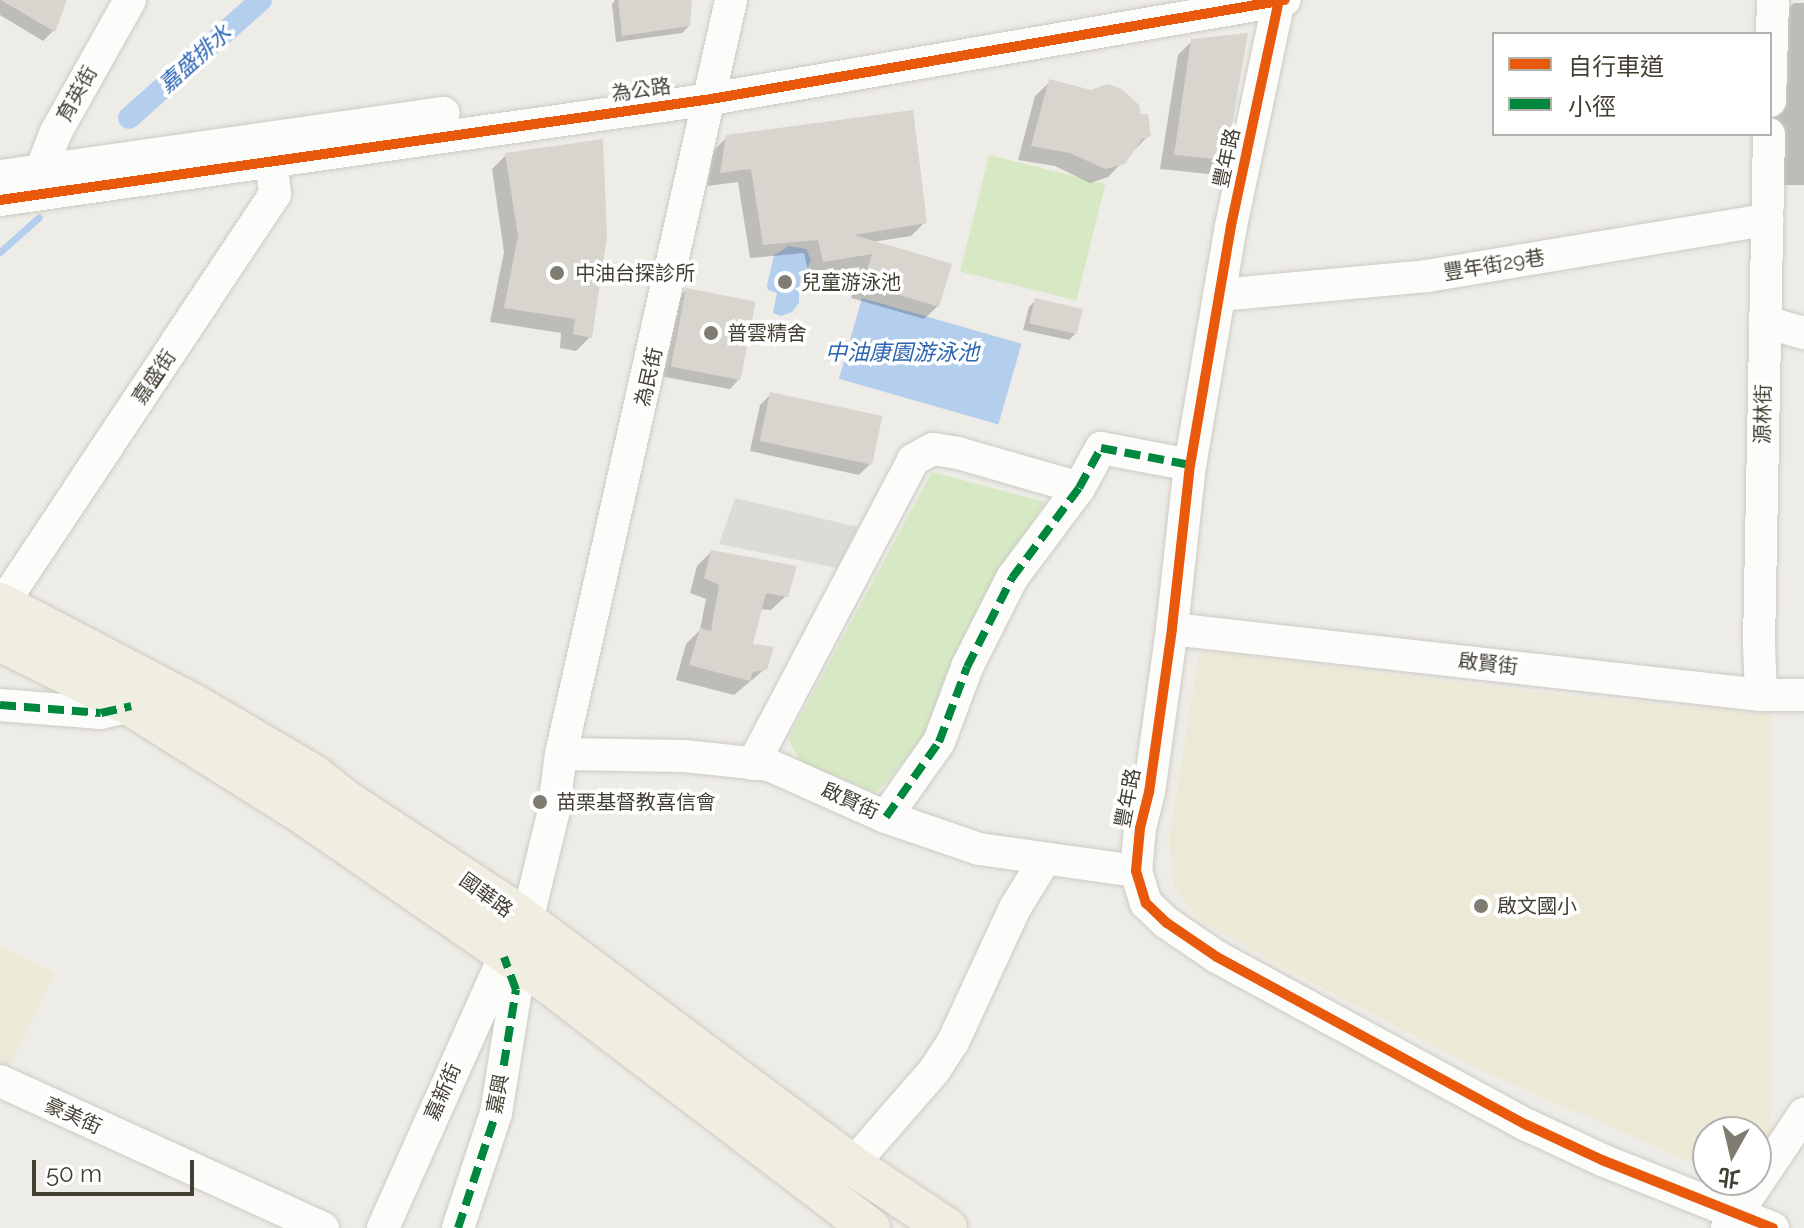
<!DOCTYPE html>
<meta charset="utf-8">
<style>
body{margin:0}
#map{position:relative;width:1804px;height:1228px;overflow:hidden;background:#eeece6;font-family:Raleway,"Noto Sans TC",sans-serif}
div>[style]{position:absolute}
.education>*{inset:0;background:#ece9d7}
.green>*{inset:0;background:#d6e9c4;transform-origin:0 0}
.parking>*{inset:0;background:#dddbd6}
.water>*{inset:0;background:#b4cfee;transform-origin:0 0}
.shadow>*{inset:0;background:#0003}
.stream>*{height:7px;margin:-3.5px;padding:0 3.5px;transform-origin:3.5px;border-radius:3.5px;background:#b4cfee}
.canal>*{height:22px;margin:-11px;padding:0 11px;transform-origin:11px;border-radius:11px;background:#b4cfee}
.building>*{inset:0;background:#d7d5ce;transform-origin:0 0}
.roads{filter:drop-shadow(0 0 2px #cccac4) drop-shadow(0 0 2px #cccac4)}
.minor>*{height:32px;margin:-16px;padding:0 16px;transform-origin:16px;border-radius:16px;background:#fcfcfb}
.major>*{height:40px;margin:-20px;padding:0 20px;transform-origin:20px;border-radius:20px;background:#f0eee1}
.quiet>*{height:8px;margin-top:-4px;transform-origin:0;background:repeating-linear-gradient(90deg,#00873e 0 16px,transparent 0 24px)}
.cycleway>*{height:10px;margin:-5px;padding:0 5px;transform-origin:5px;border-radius:5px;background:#e8590c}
.dots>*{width:22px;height:22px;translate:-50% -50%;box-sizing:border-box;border:4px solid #fff;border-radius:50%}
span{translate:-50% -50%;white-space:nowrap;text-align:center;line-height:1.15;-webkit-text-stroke:7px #fff;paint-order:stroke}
.street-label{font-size:20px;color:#433f32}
.poi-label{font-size:20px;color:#433f32}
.left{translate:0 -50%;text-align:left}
.water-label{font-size:22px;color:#2b65b0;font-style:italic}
.legend{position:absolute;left:1492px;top:32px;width:280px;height:104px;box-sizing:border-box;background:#fff;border:2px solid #b4b2ad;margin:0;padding:10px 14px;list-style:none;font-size:24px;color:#433f32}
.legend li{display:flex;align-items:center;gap:16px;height:40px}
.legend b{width:40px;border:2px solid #b4b2ad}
.north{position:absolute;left:1692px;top:1116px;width:80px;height:80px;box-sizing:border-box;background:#fff;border:2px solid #b4b2ad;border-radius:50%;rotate:188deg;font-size:22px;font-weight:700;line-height:32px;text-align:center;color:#433f32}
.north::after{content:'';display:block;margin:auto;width:28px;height:36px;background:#7f7c71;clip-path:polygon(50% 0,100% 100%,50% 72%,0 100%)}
.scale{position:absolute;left:32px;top:1160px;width:162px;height:36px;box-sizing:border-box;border:4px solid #433f32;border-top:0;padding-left:10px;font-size:24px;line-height:28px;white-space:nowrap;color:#433f32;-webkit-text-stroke:6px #fff;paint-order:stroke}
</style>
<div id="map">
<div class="education">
<div style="clip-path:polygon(1200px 651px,1561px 695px,1772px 715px,1771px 1136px,1756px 1144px,1756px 1132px,1708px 1132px,1707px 1169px,1465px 1063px,1204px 924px,1175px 889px,1169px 840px)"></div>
<div style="clip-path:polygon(0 947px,54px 974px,6px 1074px,0 1071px)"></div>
</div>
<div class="green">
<div style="left:989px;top:155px;width:120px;height:120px;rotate:14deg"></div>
<div style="clip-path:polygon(932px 472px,1045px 502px,967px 630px,922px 739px,877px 793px,800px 761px,788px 739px)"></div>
</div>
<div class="parking">
<div style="clip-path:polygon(735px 498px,858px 527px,837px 568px,719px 544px)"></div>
</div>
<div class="water">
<div style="clip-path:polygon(789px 246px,806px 249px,811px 260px,799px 287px,799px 303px,792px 312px,781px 316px,773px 313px,777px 293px,768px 290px,767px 285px,774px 255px)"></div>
<div style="left:862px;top:298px;width:166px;height:84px;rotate:16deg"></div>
</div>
<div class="shadow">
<div style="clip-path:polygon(0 0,65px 0,53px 31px,43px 41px,0 15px)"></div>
<div style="clip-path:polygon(615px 0,690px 0,689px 26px,682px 33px,616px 42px,612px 4px)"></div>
<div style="clip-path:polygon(1794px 3px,1804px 3px,1804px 185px,1773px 185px,1772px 24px)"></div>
<div style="clip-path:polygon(1192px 41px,1224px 159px,1209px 174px,1160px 169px,1178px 55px)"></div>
<div style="clip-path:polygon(1050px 82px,1140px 116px,1149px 135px,1108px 177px,1090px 183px,1055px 166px,1018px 160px,1035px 96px)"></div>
<div style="clip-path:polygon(727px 137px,925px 222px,911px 236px,872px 242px,938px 306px,924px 319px,851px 298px,860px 267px,809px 275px,804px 253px,750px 258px,738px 182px,707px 186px,713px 151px)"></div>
<div style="clip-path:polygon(506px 155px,590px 337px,576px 351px,560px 348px,561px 333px,490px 322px,504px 252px,492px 169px)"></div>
<div style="clip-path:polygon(686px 290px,740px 378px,730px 389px,659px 376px,675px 301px)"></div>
<div style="clip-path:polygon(1036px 300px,1076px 333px,1069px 340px,1023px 330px,1029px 307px)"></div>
<div style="clip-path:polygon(770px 395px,870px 464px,859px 475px,750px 451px,760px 405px)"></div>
<div style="clip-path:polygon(711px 552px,786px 596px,771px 610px,760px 609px,751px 645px,765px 669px,734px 695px,676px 680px,686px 644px,700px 630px,706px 599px,690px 593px,697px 566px)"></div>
</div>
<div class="stream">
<div style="left:0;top:252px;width:52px;rotate:-41.9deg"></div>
</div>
<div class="canal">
<div style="left:129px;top:118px;width:177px;rotate:-41.8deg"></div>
</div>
<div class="building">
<div style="clip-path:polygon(1px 0,67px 0,55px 32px)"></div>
<div style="clip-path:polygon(618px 0,692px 0,690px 26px,622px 36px)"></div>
<div style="clip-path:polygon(1248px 33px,1226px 160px,1174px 155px,1191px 39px)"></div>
<div style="clip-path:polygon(1049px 79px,1091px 90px,1107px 84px,1122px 89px,1139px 105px,1141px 114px,1148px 114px,1151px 136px,1142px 139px,1125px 164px,1105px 169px,1070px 153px,1031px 146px)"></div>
<div style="clip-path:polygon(913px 110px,927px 223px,854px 235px,952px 264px,939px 307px,863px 284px,872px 254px,823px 262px,818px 240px,763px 245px,751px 169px,720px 173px,726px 135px)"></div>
<div style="clip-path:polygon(603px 139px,607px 237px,592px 338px,573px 334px,575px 319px,504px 308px,518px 236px,505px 153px)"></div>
<div style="left:686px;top:288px;width:71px;height:80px;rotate:11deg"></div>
<div style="left:1035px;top:298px;width:49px;height:26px;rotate:13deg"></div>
<div style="left:770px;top:392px;width:115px;height:50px;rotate:12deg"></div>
<div style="clip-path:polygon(711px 550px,797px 566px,788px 597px,766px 593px,753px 644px,774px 647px,767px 670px,753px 672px,750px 681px,689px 665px,700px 628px,711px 631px,719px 585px,704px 578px)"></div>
</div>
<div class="roads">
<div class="minor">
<div style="left:1279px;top:0;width:231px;rotate:102deg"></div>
<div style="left:1231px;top:226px;width:242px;rotate:99.7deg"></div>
<div style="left:1190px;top:465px;width:165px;rotate:96.3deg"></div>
<div style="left:1172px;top:629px;width:165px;rotate:98deg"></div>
<div style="left:1149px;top:792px;width:37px;rotate:104deg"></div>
<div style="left:1140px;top:828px;width:43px;rotate:95.3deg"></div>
<div style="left:1136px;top:871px;width:34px;rotate:73deg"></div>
<div style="left:1146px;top:903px;width:29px;rotate:44deg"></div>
<div style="left:1167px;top:923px;width:60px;rotate:34.2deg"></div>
<div style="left:1217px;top:957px;width:353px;rotate:28.5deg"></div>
<div style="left:1527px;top:1125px;width:83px;rotate:25deg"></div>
<div style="left:1602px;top:1160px;width:184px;rotate:21.7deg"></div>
<div style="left:1770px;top:101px;width:101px;rotate:-88.3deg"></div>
<div style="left:0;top:176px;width:448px;rotate:-8.1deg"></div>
<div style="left:45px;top:186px;width:16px;rotate:-104deg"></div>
<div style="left:41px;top:170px;width:41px;rotate:-68.5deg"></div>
<div style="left:56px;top:132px;width:151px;rotate:-60.7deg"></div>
<div style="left:0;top:200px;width:718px;rotate:-8.08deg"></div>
<div style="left:711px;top:99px;width:582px;rotate:-9.79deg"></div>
<div style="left:1219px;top:295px;width:209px;rotate:-5.2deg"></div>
<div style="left:1427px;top:276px;width:345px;rotate:-9.4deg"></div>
<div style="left:1765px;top:322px;width:41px;rotate:15.8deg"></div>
<div style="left:0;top:608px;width:497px;rotate:-56.4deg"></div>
<div style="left:275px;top:194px;width:55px;rotate:-96.2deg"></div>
<div style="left:1172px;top:629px;width:593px;rotate:6.39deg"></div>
<div style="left:1761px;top:695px;width:43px"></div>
<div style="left:1761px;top:695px;width:51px;rotate:-92.2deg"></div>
<div style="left:1759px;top:644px;width:510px;rotate:-88.88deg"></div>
<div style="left:0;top:705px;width:101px;rotate:4.5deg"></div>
<div style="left:101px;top:713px;width:31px;rotate:-13deg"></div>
<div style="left:561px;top:754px;width:123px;rotate:0.9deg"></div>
<div style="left:684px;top:756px;width:85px;rotate:6deg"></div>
<div style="left:769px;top:765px;width:128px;rotate:24deg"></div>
<div style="left:886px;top:817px;width:98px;rotate:19deg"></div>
<div style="left:979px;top:849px;width:159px;rotate:8deg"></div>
<div style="left:753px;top:764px;width:344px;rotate:-62.2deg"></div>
<div style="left:913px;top:460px;width:23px;rotate:-29deg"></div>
<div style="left:933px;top:449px;width:25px;rotate:9deg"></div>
<div style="left:958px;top:453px;width:126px;rotate:16.1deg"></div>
<div style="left:886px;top:817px;width:92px;rotate:-54.8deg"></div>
<div style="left:939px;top:742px;width:80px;rotate:-69.5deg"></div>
<div style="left:967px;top:667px;width:100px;rotate:-63.2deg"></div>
<div style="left:1012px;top:578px;width:112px;rotate:-53.3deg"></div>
<div style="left:1079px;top:488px;width:46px;rotate:-61.2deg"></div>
<div style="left:1101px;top:448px;width:91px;rotate:10.8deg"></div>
<div style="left:526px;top:925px;width:114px;rotate:-76.3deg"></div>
<div style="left:553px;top:814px;width:61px;rotate:-82.4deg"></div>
<div style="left:561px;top:754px;width:773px;rotate:-77.29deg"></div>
<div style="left:0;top:1081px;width:355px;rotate:24.5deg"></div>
<div style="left:852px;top:1165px;width:125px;rotate:-48.9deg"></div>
<div style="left:934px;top:1071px;width:35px;rotate:-57deg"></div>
<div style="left:953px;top:1042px;width:148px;rotate:-65.2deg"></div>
<div style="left:1015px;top:908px;width:57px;rotate:-58.5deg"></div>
<div style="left:383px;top:1228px;width:297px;rotate:-65.9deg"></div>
<div style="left:458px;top:1228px;width:121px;rotate:-71.7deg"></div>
<div style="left:496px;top:1113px;width:125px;rotate:-80.8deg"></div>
<div style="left:516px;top:990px;width:35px;rotate:-110deg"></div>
<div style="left:1727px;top:1228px;width:138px;rotate:-56deg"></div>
</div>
<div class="major">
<div style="left:0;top:603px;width:220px;rotate:27.6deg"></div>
<div style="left:195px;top:705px;width:138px;rotate:30.5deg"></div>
<div style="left:314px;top:775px;width:36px;rotate:39deg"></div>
<div style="left:342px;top:798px;width:195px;rotate:33.3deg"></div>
<div style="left:505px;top:905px;width:434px;rotate:36.8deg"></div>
<div style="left:852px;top:1165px;width:114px;rotate:33.6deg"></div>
<div style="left:0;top:641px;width:146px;rotate:26.4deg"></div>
<div style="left:131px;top:706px;width:203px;rotate:32.1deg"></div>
<div style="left:303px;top:814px;width:303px;rotate:34.6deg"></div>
<div style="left:552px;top:986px;width:400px;rotate:37.3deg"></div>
</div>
</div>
<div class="quiet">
<div style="left:0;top:705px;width:101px;rotate:4.5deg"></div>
<div style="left:101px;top:713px;width:31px;rotate:-13deg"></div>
<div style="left:886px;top:817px;width:92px;rotate:-54.8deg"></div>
<div style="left:939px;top:742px;width:80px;rotate:-69.5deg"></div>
<div style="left:967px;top:667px;width:100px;rotate:-63.2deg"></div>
<div style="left:1012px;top:578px;width:112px;rotate:-53.3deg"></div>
<div style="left:1079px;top:488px;width:46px;rotate:-61.2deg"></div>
<div style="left:1101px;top:448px;width:91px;rotate:10.8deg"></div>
<div style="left:458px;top:1228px;width:121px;rotate:-71.7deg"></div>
<div style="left:496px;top:1113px;width:125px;rotate:-80.8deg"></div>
<div style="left:516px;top:990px;width:35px;rotate:-110deg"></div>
</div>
<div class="cycleway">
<div style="left:1279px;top:0;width:231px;rotate:102deg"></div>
<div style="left:1231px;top:226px;width:242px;rotate:99.7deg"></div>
<div style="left:1190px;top:465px;width:165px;rotate:96.3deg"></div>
<div style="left:1172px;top:629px;width:165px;rotate:98deg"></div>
<div style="left:1149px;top:792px;width:37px;rotate:104deg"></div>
<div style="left:1140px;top:828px;width:43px;rotate:95.3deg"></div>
<div style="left:1136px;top:871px;width:34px;rotate:73deg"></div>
<div style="left:1146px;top:903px;width:29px;rotate:44deg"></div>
<div style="left:1167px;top:923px;width:60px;rotate:34.2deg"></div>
<div style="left:1217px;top:957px;width:353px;rotate:28.5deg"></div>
<div style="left:1527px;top:1125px;width:83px;rotate:25deg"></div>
<div style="left:1602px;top:1160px;width:184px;rotate:21.7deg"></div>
<div style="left:0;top:200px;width:718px;rotate:-8.08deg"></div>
<div style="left:711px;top:99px;width:582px;rotate:-9.79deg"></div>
</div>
<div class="dots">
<div style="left:557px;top:273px;background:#7f7c71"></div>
<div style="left:785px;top:282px;background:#7f7c71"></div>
<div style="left:711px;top:333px;background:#7f7c71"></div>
<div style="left:540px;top:802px;background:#7f7c71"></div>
<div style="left:1481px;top:906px;background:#7f7c71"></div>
</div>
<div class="street-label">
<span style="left:641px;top:90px;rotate:-8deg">為公路</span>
<span style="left:77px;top:94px;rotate:-61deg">育英街</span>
<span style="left:1227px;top:158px;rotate:-78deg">豐年路</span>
<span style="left:1494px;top:265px;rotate:-9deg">豐年街29巷</span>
<span style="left:154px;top:377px;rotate:-56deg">嘉盛街</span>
<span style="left:649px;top:377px;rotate:-77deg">為民街</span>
<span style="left:1763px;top:414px;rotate:-89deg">源林街</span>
<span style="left:1488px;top:664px;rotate:6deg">啟賢街</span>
<span style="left:1128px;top:798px;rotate:-79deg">豐年路</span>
<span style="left:850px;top:801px;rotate:24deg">啟賢街</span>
<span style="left:486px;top:895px;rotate:36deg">國華路</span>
<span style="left:443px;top:1092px;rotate:-66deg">嘉新街</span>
<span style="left:498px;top:1094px;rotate:-79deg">嘉興</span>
<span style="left:73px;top:1116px;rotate:24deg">豪美街</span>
</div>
<div class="poi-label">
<span class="left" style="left:575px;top:273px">中油台探診所</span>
<span class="left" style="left:801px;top:282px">兒童游泳池</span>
<span class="left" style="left:727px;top:333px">普雲精舍</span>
<span class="left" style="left:556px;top:802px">苗栗基督教喜信會</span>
<span class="left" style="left:1497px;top:906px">啟文國小</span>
</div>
<div class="water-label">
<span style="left:195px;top:59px;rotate:-42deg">嘉盛排水</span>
<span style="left:902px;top:353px">中油康園游泳池</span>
</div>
<ul class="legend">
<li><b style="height:10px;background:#e8590c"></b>自行車道</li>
<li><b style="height:10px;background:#00873e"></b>小徑</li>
</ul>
<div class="north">北</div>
<div class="scale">50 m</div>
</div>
